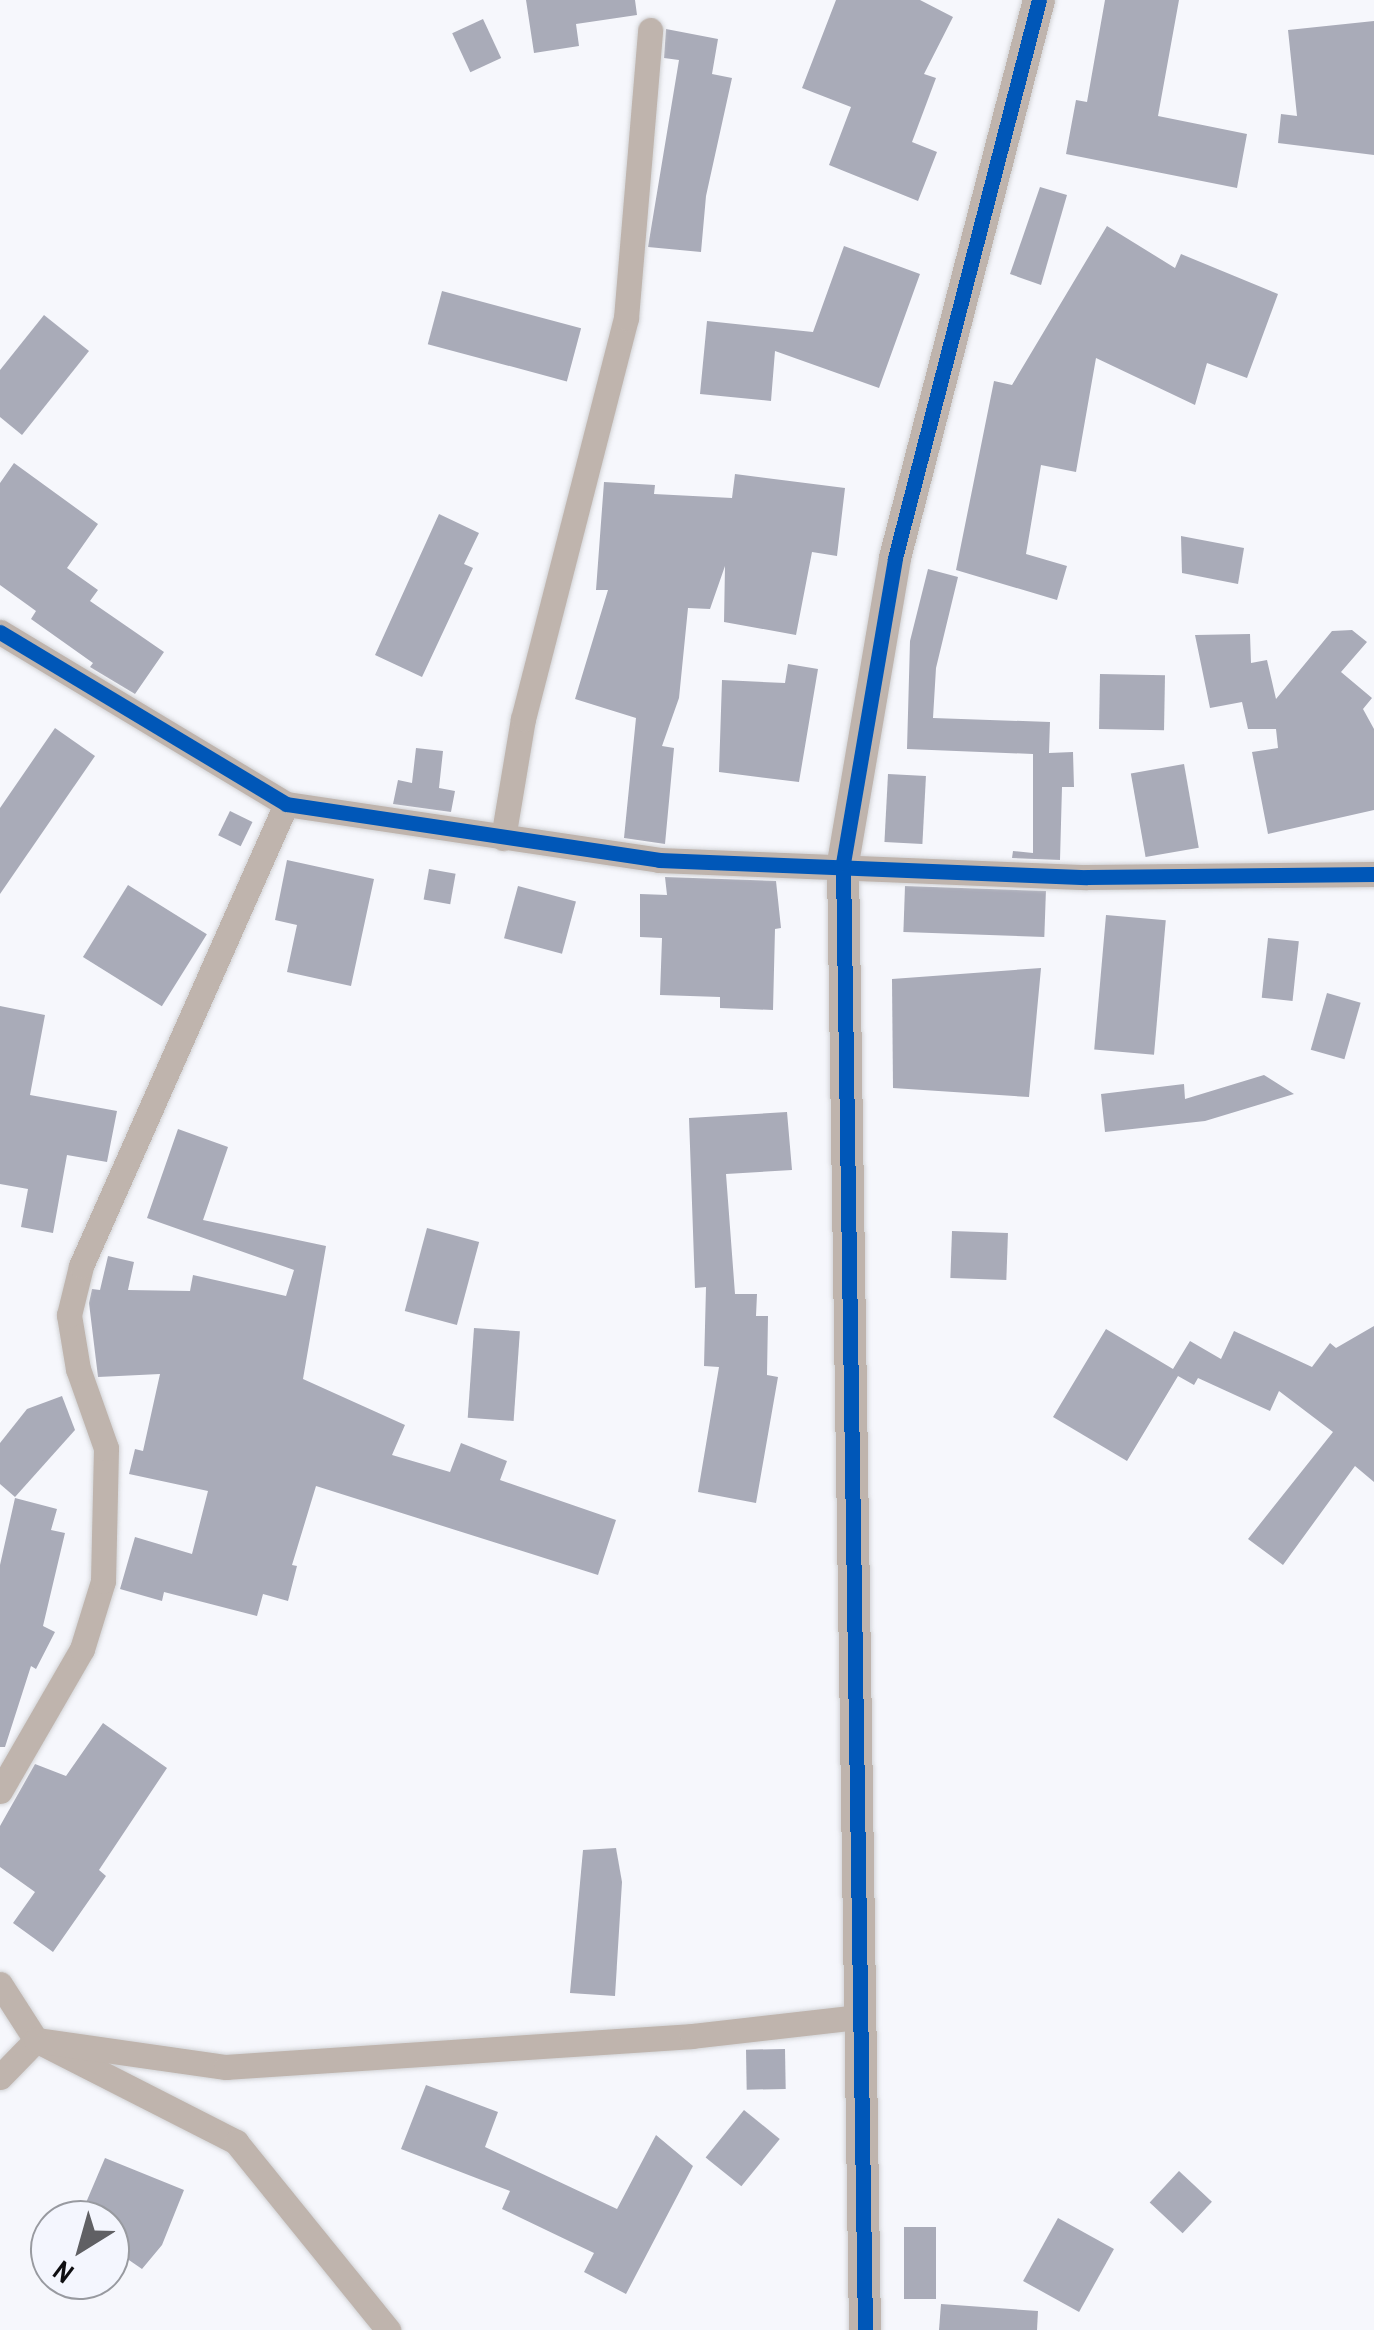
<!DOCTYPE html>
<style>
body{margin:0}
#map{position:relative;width:1374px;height:2330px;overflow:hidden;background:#f6f7fc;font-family:"Archivo Narrow",sans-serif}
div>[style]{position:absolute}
.building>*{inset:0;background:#a9abb8;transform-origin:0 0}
.roads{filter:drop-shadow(0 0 2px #d2d3d6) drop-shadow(0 0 2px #d2d3d6)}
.minor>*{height:25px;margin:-12.5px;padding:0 12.5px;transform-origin:12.5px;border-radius:12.5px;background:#bfb4ad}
.tertiary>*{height:32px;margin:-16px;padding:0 16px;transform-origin:16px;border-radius:16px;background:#bfb4ad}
.cycleway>*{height:15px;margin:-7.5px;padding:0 7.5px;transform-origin:7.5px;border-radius:7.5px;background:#0057b8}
span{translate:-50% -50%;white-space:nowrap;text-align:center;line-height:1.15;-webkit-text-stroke:9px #f4f6fe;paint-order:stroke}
.north{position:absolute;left:30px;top:2200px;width:100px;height:100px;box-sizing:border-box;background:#f4f6fe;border:2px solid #989aa0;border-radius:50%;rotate:217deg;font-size:28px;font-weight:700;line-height:40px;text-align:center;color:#0f0f12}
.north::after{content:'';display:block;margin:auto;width:35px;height:45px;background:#606064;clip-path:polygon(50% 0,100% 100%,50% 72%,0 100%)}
</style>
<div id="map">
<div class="building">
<div style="clip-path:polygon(526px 0,635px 0,637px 15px,576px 24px,579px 46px,534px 53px)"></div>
<div style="clip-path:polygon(836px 0,920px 0,953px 17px,924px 74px,936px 78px,912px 142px,937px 152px,918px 201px,829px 165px,851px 107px,802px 88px)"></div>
<div style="clip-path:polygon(1105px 0,1179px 0,1158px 116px,1247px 134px,1237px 188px,1066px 154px,1076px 100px,1087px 102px)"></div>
<div style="left:483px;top:19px;width:43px;height:34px;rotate:65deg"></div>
<div style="clip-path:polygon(1374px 21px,1374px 155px,1278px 143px,1281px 114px,1297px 116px,1288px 30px)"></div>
<div style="clip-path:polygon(666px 29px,718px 39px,712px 74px,732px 78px,706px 196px,701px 252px,648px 247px,679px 60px,664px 58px)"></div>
<div style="clip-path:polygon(1040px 187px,1067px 195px,1041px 285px,1010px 274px)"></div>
<div style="clip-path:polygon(1107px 226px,1175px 268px,1181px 254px,1278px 294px,1247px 378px,1207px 363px,1195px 405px,1096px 358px,1076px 472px,1041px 465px,1026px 554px,1067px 566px,1057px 600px,956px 570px,994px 381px,1012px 385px)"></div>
<div style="clip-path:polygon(844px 246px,920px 274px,879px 388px,775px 351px,771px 401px,700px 394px,707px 321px,813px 332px)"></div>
<div style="left:442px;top:291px;width:144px;height:55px;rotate:15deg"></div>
<div style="clip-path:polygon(44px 315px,89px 351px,22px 435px,0 417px,0 370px)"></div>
<div style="clip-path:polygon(14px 463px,98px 524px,67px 568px,98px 590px,90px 601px,164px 652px,135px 694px,90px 667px,93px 663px,31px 619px,36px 611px,0 585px,0 483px)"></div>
<div style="clip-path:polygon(735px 474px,845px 488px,837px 556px,812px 552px,796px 635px,724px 622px,725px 566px,710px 609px,688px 608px,679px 698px,662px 746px,674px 748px,665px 844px,624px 838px,636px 718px,575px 699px,608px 590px,596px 590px,604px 482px,655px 485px,654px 494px,732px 498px)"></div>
<div style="clip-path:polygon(439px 514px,479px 533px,464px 564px,473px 568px,422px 677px,375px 655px)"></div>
<div style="clip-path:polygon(1181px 536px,1244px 548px,1238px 584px,1182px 573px)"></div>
<div style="clip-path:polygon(928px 569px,958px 577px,936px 668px,933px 718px,1050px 722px,1049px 753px,1073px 752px,1074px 787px,1062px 787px,1060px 860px,1012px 858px,1013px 851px,1033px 853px,1033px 754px,907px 749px,910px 641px)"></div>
<div style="clip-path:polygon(1352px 630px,1367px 642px,1341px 672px,1372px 698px,1363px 709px,1374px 729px,1374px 810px,1268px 834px,1252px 752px,1278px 748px,1276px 729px,1248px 729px,1242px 702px,1210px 708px,1195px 635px,1250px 634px,1251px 663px,1267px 660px,1276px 699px,1332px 631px)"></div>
<div style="clip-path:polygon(788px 664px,818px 669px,799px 782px,719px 772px,722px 680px,785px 683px)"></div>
<div style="left:1100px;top:674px;width:65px;height:55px;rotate:1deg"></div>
<div style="clip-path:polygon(55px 728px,95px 756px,0 894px,0 808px)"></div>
<div style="clip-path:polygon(416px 748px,443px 751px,439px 788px,455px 791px,451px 812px,393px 804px,398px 780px,412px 783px)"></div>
<div style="left:1184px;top:764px;width:85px;height:54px;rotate:80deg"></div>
<div style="left:888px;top:774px;width:38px;height:68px;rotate:3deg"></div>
<div style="left:230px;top:811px;width:25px;height:27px;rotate:26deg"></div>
<div style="clip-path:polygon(287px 860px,374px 879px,351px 986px,287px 972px,297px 925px,275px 920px)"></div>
<div style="left:429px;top:869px;width:27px;height:31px;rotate:10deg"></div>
<div style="clip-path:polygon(665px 877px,776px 881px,781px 928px,775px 929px,773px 1010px,720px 1008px,720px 997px,660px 995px,662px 938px,640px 937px,640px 894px,667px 895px)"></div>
<div style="left:128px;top:885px;width:93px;height:85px;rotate:32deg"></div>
<div style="left:518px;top:886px;width:60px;height:54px;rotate:15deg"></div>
<div style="left:905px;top:886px;width:141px;height:46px;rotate:2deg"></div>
<div style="left:1106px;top:915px;width:60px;height:135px;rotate:5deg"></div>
<div style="left:1268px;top:938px;width:31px;height:60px;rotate:6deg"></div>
<div style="clip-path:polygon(1041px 968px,1029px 1097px,893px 1088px,892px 979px)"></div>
<div style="left:1327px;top:993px;width:35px;height:59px;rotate:16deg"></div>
<div style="clip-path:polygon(0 1006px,45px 1015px,30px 1095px,117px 1111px,107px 1162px,67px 1155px,53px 1233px,21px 1227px,28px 1189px,0 1184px)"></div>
<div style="clip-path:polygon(1264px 1075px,1294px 1094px,1205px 1121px,1105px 1132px,1101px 1094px,1184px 1084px,1185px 1099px)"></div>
<div style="clip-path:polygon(787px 1112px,792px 1170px,726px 1174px,735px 1294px,757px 1294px,756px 1316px,768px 1316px,767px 1375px,778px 1377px,756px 1503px,698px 1492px,719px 1367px,704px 1366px,706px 1287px,695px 1288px,689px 1118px)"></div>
<div style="clip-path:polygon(178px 1129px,228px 1147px,203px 1220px,326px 1246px,303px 1379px,405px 1425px,392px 1455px,450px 1472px,461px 1443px,507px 1461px,500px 1480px,616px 1520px,598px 1575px,316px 1486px,292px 1565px,297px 1566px,288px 1601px,263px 1594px,257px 1616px,164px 1592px,162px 1601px,120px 1589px,135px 1537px,192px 1554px,208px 1491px,129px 1474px,135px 1449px,143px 1451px,160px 1374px,98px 1377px,89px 1303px,92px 1289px,100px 1290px,108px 1256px,134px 1262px,128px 1290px,190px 1291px,193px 1275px,286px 1296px,294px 1270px,147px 1218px)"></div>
<div style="left:427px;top:1228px;width:54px;height:86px;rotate:15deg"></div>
<div style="left:952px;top:1231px;width:56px;height:47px;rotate:2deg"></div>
<div style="clip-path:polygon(1374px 1326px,1374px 1482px,1355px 1466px,1283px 1565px,1248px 1539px,1333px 1432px,1279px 1391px,1270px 1411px,1198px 1378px,1194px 1385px,1178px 1376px,1127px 1461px,1053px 1417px,1106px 1329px,1173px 1369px,1190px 1341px,1221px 1359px,1234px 1331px,1312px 1367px,1330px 1343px,1336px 1348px)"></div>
<div style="left:474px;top:1328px;width:46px;height:90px;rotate:4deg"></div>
<div style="clip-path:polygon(62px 1396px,75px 1430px,15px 1497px,0 1484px,0 1443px,27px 1409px)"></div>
<div style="clip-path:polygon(15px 1498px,57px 1509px,51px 1530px,65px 1533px,43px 1626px,55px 1632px,36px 1669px,31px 1666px,5px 1747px,0 1747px,0 1565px)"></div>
<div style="clip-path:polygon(103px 1723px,167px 1768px,99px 1870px,106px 1876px,53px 1952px,13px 1923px,35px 1892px,0 1867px,0 1826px,35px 1764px,66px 1776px)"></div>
<div style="clip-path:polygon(616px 1848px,622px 1882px,615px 1996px,570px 1993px,583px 1850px)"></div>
<div style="left:785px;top:2049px;width:40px;height:39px;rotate:89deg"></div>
<div style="clip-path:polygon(426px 2085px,498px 2112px,485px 2147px,617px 2209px,656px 2135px,693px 2166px,626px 2294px,584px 2272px,594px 2253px,502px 2209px,510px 2191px,401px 2149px)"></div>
<div style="left:744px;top:2110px;width:46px;height:61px;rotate:39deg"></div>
<div style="clip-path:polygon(105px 2158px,184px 2190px,162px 2245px,142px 2269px,110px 2247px,110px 2220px,82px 2212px)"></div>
<div style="left:1179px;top:2171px;width:45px;height:43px;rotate:43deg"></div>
<div style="left:1058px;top:2218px;width:64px;height:72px;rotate:29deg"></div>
<div style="left:904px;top:2227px;width:32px;height:72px"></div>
<div style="clip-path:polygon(941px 2304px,1038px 2311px,1037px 2330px,939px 2330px)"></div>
</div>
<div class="roads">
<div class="minor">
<div style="left:0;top:632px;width:334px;rotate:31deg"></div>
<div style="left:286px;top:804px;width:377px;rotate:8.5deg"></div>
<div style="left:659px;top:860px;width:428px;rotate:2.3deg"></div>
<div style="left:1087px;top:877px;width:287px;rotate:-0.6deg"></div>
<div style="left:503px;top:838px;width:121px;rotate:-80.5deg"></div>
<div style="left:523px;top:719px;width:414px;rotate:-75.6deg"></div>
<div style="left:626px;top:318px;width:289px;rotate:-85.2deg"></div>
<div style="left:0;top:1791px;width:164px;rotate:-60deg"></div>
<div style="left:82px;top:1649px;width:71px;rotate:-72.8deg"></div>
<div style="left:103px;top:1581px;width:133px;rotate:-88.7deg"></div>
<div style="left:106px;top:1448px;width:84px;rotate:-109.5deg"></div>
<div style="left:78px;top:1369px;width:55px;rotate:-99.5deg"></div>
<div style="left:69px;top:1315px;width:50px;rotate:-76.2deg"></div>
<div style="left:81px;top:1266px;width:505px;rotate:-66.07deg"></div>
<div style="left:0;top:1984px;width:67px;rotate:57.3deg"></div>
<div style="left:36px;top:2040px;width:225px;rotate:27deg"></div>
<div style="left:236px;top:2142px;width:242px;rotate:51deg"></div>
<div style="left:0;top:2077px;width:52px;rotate:-45.8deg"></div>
<div style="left:36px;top:2040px;width:192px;rotate:8.1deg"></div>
<div style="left:226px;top:2067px;width:467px;rotate:-3.8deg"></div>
<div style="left:692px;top:2036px;width:169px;rotate:-6.5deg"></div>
</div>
<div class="tertiary">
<div style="left:865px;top:2330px;width:1467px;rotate:-90.86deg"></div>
<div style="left:843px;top:863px;width:309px;rotate:-80.3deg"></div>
<div style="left:895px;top:558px;width:576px;rotate:-75.53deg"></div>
</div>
</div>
<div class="cycleway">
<div style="left:0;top:632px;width:334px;rotate:31deg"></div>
<div style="left:286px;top:804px;width:377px;rotate:8.5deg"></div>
<div style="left:659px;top:860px;width:428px;rotate:2.3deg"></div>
<div style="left:1087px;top:877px;width:287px;rotate:-0.6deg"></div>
<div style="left:865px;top:2330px;width:1467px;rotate:-90.86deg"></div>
<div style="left:843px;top:863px;width:309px;rotate:-80.3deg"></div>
<div style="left:895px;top:558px;width:576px;rotate:-75.53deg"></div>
</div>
<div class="north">N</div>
</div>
